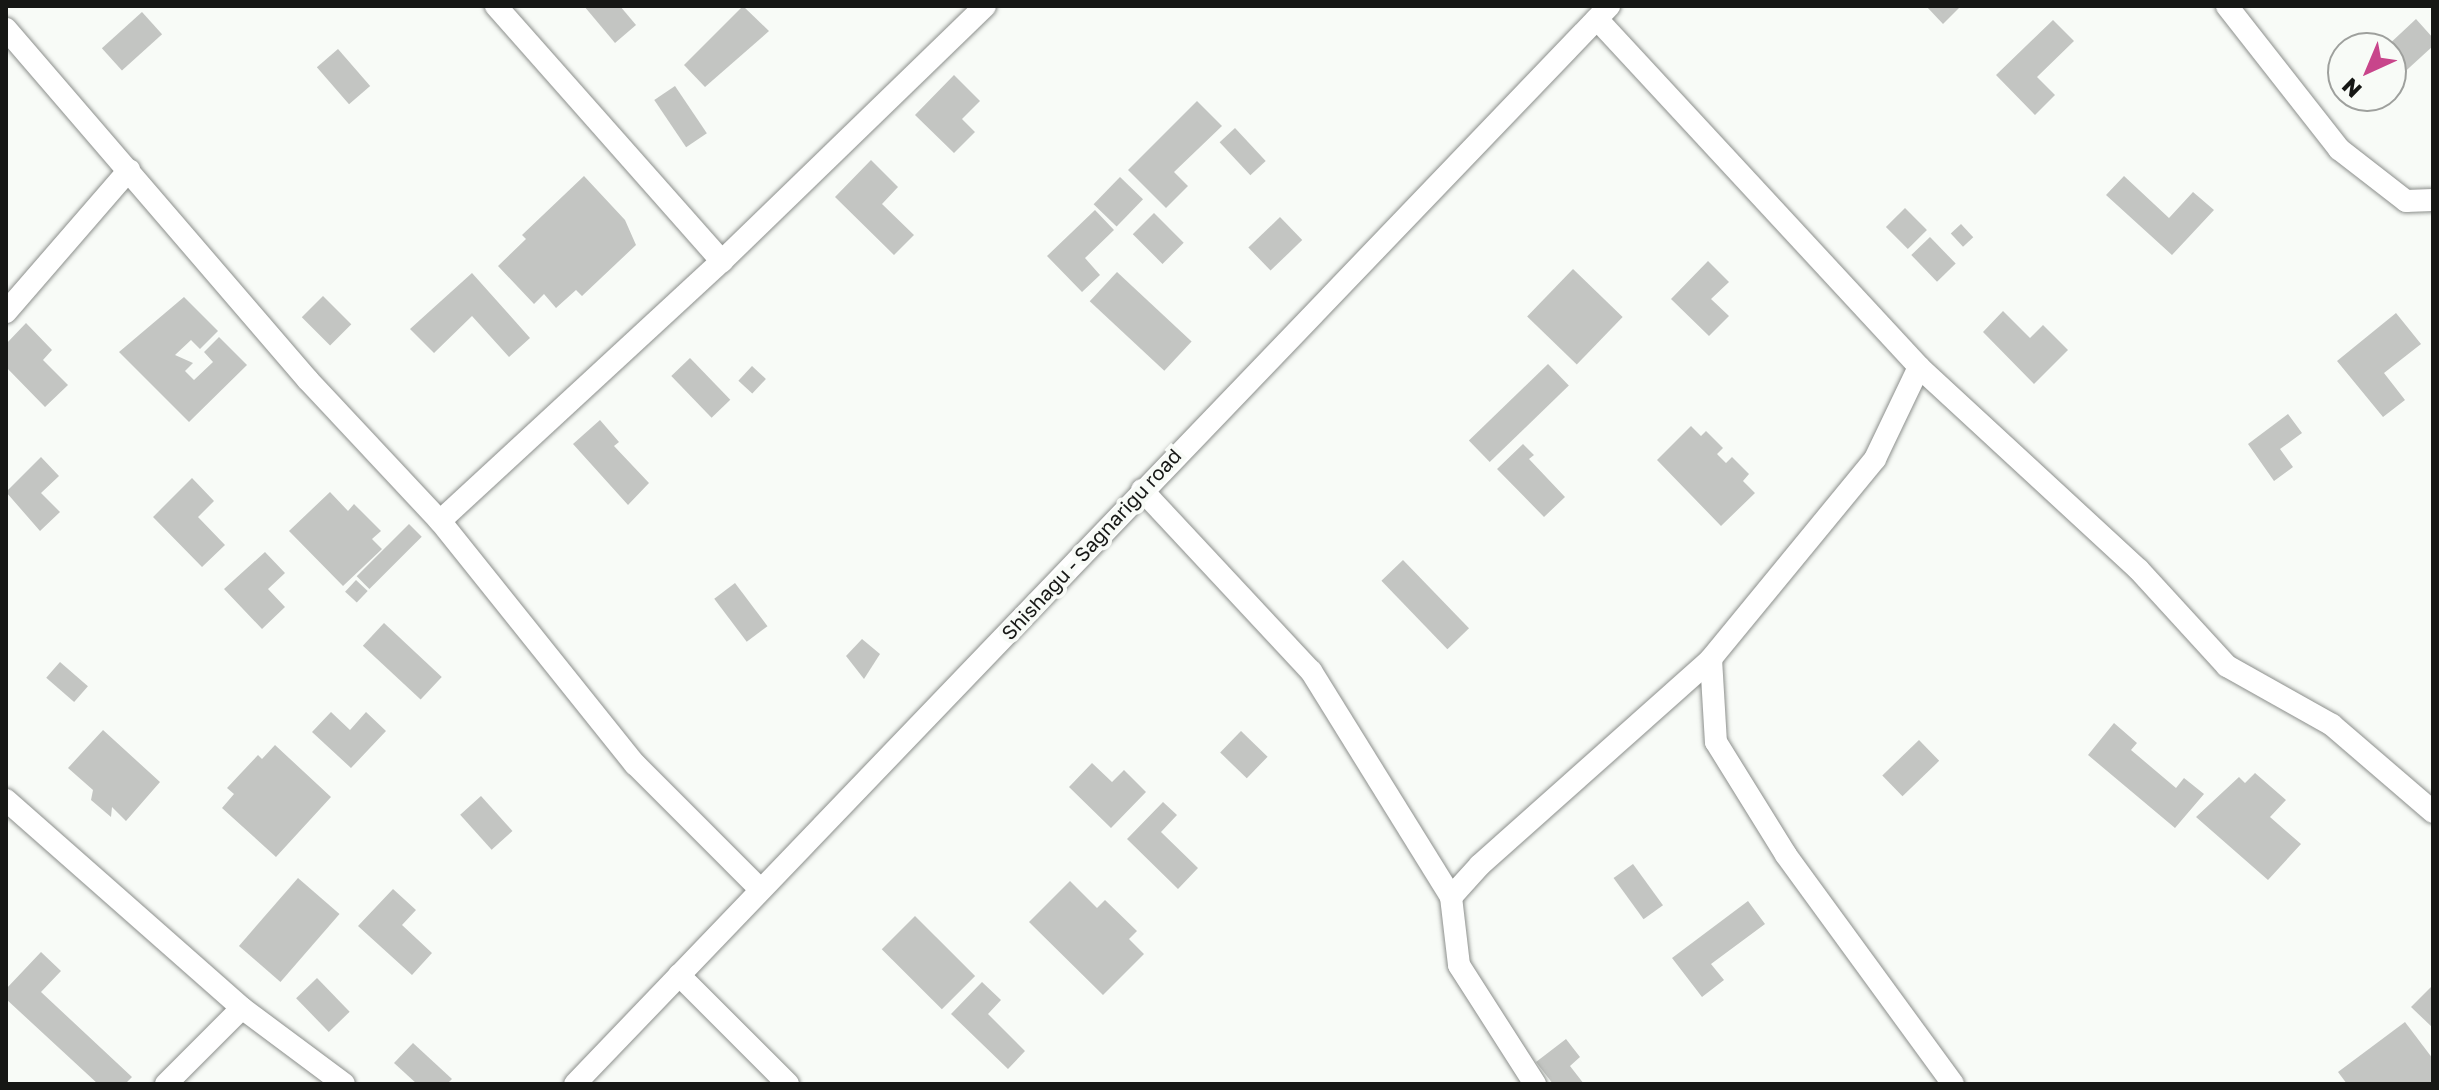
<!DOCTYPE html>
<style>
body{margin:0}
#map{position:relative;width:2439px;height:1090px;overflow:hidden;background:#f8fbf7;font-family:"Golos Text",sans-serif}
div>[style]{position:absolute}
.building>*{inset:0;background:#c3c5c2;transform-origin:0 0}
.roads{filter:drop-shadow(0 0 2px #8c8f8c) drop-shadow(0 0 2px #8c8f8c)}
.minor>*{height:22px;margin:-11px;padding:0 11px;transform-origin:11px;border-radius:11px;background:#fff}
span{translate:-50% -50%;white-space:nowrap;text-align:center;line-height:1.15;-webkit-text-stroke:8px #f8fbf7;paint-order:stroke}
.street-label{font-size:20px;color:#161715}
.frame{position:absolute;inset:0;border:8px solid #161715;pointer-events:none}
.north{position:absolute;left:2327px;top:32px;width:80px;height:80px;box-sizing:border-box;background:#f8fbf7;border:2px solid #9ea09d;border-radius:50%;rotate:224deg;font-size:22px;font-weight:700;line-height:32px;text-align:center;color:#161715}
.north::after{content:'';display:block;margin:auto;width:28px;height:36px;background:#c8458b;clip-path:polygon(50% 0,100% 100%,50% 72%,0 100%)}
</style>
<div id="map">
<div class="building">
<div style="clip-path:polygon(584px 6px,620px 6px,636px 25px,615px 43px)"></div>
<div style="clip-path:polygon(743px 6px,769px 31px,705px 87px,684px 65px)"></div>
<div style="clip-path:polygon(1926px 6px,1961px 6px,1943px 24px)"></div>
<div style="left:142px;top:12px;width:30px;height:54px;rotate:48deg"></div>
<div style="clip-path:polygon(2416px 19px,2433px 38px,2433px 46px,2398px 78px,2391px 71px,2391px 48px,2385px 48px)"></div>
<div style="clip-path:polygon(2053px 20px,2074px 41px,2037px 77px,2055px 95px,2035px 115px,1996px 75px)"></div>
<div style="left:338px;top:49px;width:49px;height:28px;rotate:49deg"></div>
<div style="clip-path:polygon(954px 75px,980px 101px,962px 119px,975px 132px,954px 153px,915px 115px)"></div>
<div style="clip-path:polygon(2391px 77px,2401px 87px,2379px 109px,2367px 96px,2391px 96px)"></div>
<div style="left:675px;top:86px;width:57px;height:25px;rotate:56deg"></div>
<div style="clip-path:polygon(1197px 101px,1222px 126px,1174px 172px,1188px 186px,1166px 208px,1128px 170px)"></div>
<div style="left:1235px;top:128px;width:45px;height:21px;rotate:47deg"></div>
<div style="clip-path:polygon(871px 160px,898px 187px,882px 204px,914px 235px,894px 255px,835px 197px)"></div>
<div style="clip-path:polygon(584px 176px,625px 220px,636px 245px,582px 296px,576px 290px,556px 308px,544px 294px,534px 304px,498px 266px,526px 239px,522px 235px)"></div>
<div style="clip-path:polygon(2124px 176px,2169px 218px,2193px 192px,2214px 210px,2172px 255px,2106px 195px)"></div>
<div style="left:1120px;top:177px;width:32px;height:38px;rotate:44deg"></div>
<div style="left:1905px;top:208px;width:31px;height:27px;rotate:45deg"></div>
<div style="clip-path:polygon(1095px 210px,1114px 230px,1085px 258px,1100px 275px,1082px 292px,1047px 256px)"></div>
<div style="left:1154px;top:213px;width:42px;height:30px;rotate:45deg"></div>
<div style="left:1280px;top:217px;width:32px;height:44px;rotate:46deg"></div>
<div style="left:1961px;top:224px;width:18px;height:14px;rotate:47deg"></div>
<div style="left:1930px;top:237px;width:37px;height:26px;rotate:46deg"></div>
<div style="clip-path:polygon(1708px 261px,1729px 282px,1711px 299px,1729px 316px,1709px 336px,1671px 299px)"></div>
<div style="left:1573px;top:269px;width:69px;height:66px;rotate:44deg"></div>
<div style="left:1117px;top:272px;width:102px;height:40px;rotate:43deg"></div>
<div style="clip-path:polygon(472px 273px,530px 338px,509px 357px,472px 316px,434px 353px,410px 329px)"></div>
<div style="left:323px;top:296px;width:40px;height:30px;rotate:45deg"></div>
<div style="clip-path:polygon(184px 297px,218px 331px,200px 349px,191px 340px,175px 355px,193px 363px,185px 371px,194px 380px,213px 362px,204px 352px,219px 337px,247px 365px,189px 422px,119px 352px)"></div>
<div style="clip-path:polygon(2003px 311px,2030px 338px,2043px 325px,2068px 350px,2034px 384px,1983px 332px)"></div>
<div style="clip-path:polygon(2396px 313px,2421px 344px,2384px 373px,2405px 400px,2383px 417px,2337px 361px)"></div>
<div style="clip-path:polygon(26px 323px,52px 350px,43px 360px,68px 385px,45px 407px,6px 367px,6px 344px)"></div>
<div style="left:690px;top:358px;width:58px;height:26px;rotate:46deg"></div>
<div style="left:1548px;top:364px;width:30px;height:110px;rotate:46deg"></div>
<div style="left:752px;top:366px;width:19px;height:20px;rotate:43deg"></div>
<div style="clip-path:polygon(2288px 414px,2302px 433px,2280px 449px,2293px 467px,2274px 481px,2248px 444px)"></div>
<div style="clip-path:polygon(600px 420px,619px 442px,614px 446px,649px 483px,628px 505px,573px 444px)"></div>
<div style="clip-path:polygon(1691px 426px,1701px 436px,1706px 431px,1723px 448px,1717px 454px,1726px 463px,1732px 457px,1749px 474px,1743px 481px,1755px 493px,1721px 526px,1657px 460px)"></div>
<div style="clip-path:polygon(1523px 444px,1534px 455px,1529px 459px,1565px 497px,1544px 517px,1497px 469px)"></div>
<div style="clip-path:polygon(41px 457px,59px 476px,41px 493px,60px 512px,40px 531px,6px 492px)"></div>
<div style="clip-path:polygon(192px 478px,214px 501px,198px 517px,225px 545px,202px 567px,153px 517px)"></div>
<div style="clip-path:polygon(330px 492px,348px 511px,354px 504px,381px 531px,372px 539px,382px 549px,343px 586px,289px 531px)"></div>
<div style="left:409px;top:524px;width:18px;height:74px;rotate:45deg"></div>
<div style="clip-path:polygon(265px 552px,285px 573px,268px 589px,285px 607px,262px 629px,224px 589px)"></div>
<div style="left:1403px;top:560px;width:95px;height:30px;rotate:46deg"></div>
<div style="left:356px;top:580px;width:16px;height:16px;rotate:43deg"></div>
<div style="left:735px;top:583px;width:54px;height:26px;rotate:53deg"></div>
<div style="left:384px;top:623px;width:79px;height:31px;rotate:43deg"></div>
<div style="clip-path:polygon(862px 639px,880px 654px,864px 679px,846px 656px)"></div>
<div style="left:60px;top:662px;width:37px;height:21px;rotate:41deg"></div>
<div style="clip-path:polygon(331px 712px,350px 730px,366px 712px,386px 731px,351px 768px,312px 732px)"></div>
<div style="clip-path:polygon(2114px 723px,2137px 743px,2131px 750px,2176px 788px,2184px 778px,2204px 794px,2175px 828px,2088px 755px)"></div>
<div style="clip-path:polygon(103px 730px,160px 782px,126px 821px,112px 807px,111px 817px,91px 800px,93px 790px,68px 768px)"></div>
<div style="left:1241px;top:731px;width:37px;height:30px;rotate:44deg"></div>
<div style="left:1919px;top:740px;width:29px;height:51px;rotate:46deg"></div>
<div style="clip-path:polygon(275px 745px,331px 797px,276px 857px,222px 808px,234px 794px,227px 788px,258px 755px,262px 759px)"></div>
<div style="clip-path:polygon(1092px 763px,1112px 782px,1124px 770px,1146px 792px,1111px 828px,1069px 787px)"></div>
<div style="clip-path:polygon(2255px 773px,2286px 800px,2270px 817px,2301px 844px,2268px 880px,2196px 817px,2239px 777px,2245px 783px)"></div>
<div style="left:481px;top:796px;width:47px;height:28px;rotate:48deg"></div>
<div style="clip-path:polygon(1163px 802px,1177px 815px,1161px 832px,1198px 868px,1178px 889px,1127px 839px)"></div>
<div style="left:1633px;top:864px;width:51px;height:24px;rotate:54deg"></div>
<div style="left:298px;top:878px;width:55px;height:90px;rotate:41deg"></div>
<div style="clip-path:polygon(1070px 881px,1097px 908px,1105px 900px,1137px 931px,1129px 939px,1144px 954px,1103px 995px,1029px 922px)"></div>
<div style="clip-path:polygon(393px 889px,416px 910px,402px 925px,432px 953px,412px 975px,358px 926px)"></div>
<div style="clip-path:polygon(1748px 901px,1765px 924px,1711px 964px,1724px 980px,1702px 997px,1672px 958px)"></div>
<div style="left:915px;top:916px;width:85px;height:47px;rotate:45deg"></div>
<div style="clip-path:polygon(41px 952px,61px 971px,41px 992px,132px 1077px,125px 1084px,98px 1084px,6px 999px,6px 989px)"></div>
<div style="left:317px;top:978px;width:47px;height:29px;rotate:46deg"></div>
<div style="clip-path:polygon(982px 982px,1001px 1000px,988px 1014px,1025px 1051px,1008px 1069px,951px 1014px)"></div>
<div style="clip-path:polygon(2433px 985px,2433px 1028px,2411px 1007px)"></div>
<div style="clip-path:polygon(2405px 1022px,2433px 1059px,2433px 1084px,2347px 1084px,2338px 1072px)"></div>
<div style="clip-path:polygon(1566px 1039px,1580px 1057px,1570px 1066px,1584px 1084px,1553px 1084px,1536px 1062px)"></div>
<div style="clip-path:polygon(413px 1043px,452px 1079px,447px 1084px,417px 1084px,394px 1063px)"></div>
</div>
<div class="roads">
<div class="minor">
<div style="left:496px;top:6px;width:341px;rotate:48.5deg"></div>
<div style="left:2227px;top:6px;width:182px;rotate:51.9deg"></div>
<div style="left:2339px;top:149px;width:85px;rotate:37.8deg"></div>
<div style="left:2406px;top:201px;width:27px;rotate:-2deg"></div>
<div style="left:1597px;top:19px;width:474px;rotate:47.2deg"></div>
<div style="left:1919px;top:367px;width:299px;rotate:42.7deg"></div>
<div style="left:2139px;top:570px;width:130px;rotate:47.5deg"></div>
<div style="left:2227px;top:666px;width:120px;rotate:29.3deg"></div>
<div style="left:2332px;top:725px;width:133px;rotate:40.7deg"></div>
<div style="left:6px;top:29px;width:463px;rotate:49.3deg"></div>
<div style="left:308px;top:380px;width:193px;rotate:46.9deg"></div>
<div style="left:440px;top:521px;width:312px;rotate:51.3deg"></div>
<div style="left:635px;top:764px;width:177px;rotate:45deg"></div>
<div style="left:6px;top:312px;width:188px;rotate:-49.1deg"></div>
<div style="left:1919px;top:367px;width:102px;rotate:115.6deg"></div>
<div style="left:1875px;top:459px;width:259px;rotate:129.4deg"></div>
<div style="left:1711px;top:659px;width:83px;rotate:86.6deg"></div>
<div style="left:1716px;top:742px;width:133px;rotate:58.2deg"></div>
<div style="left:1786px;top:855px;width:283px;rotate:53.9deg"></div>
<div style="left:1142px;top:490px;width:248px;rotate:47deg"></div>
<div style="left:1311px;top:671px;width:266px;rotate:58.2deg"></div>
<div style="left:440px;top:521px;width:384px;rotate:-42.7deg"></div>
<div style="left:722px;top:261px;width:366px;rotate:-44.1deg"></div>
<div style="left:6px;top:800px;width:315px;rotate:41.4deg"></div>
<div style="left:242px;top:1008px;width:127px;rotate:36.7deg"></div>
<div style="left:679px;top:975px;width:154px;rotate:45deg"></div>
<div style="left:166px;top:1084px;width:107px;rotate:-45deg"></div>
<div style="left:575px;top:1084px;width:1494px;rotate:-46.19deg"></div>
<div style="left:1535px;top:1084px;width:141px;rotate:-122.6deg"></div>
<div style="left:1459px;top:965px;width:68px;rotate:-96.7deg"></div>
<div style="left:1451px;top:897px;width:43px;rotate:-47.8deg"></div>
<div style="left:1480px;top:865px;width:310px;rotate:-41.7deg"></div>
</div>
</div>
<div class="street-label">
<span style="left:1091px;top:544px;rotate:-47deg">Shishagu - Sagnarigu road</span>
</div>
<div class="frame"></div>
<div class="north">N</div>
</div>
